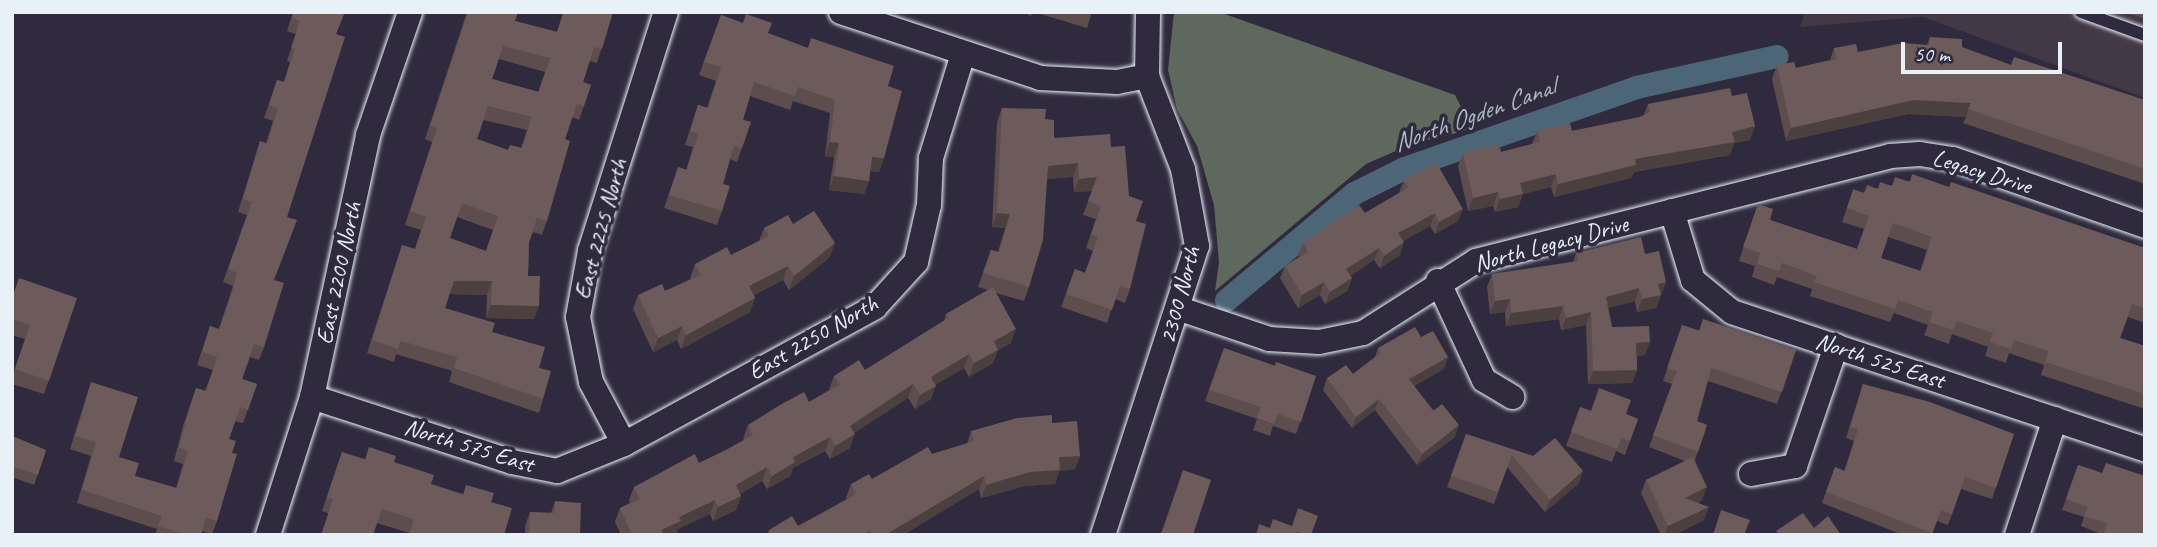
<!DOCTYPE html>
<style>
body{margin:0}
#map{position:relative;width:2157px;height:547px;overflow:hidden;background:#2f2a3d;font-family:Caveat,sans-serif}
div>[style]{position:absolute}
.built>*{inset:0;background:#423846}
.green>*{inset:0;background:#5e685c}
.canal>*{height:23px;margin:-11.5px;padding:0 11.5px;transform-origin:11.5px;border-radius:11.5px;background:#4d6677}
.roads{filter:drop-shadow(0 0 2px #e8f1f8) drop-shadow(0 0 2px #e8f1f8)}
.service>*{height:12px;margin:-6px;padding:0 6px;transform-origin:6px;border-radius:6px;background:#2f2a3d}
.minor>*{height:24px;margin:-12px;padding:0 12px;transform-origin:12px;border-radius:12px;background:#2f2a3d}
.wall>*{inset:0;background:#5e4d4e}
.shaded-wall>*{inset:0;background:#4c3f40}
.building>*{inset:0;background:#6d5a5b}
span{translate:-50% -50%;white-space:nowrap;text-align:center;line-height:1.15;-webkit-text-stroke:7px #2f2a3d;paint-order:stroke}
.street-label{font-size:24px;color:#e8f1f8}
.water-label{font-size:26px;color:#aab9c4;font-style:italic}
.frame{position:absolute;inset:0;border:14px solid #e8f1f8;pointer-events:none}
.scale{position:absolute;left:1901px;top:42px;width:161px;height:32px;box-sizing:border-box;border:4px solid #e8f1f8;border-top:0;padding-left:9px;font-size:21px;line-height:24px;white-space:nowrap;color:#e8f1f8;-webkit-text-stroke:5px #2f2a3d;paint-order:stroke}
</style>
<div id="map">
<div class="built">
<div style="clip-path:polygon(1805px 12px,2145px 12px,2145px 98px,1923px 17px,1800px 27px)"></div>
</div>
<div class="green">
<div style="clip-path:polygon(1174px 12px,1219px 12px,1455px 95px,1472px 129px,1412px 144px,1366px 164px,1215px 291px,1219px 262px,1214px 205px,1197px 146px,1177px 109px,1168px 70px)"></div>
</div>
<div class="canal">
<div style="left:1226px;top:300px;width:167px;rotate:-39.9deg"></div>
<div style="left:1354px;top:193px;width:56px;rotate:-26.6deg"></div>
<div style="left:1404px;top:168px;width:246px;rotate:-19.2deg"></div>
<div style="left:1636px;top:87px;width:144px;rotate:-12.4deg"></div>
</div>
<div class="roads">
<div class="service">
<div style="left:2081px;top:12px;width:68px;rotate:19.8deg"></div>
</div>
<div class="minor">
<div style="left:841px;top:12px;width:210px;rotate:18.3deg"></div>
<div style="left:1040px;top:78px;width:77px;rotate:3deg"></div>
<div style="left:1117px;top:82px;width:31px;rotate:-11deg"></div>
<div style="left:1672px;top:211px;width:72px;rotate:73.1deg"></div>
<div style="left:1693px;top:280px;width:50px;rotate:39.4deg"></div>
<div style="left:1732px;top:312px;width:435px;rotate:18.4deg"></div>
<div style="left:1438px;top:281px;width:109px;rotate:65.1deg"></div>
<div style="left:1484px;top:380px;width:33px;rotate:31deg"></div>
<div style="left:1180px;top:309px;width:94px;rotate:18.6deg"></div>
<div style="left:1269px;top:339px;width:50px;rotate:3.4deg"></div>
<div style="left:1319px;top:342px;width:45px;rotate:-11.6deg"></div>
<div style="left:1363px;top:333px;width:134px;rotate:-32.5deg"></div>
<div style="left:1476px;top:261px;width:427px;rotate:-14.2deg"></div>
<div style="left:1890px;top:156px;width:30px;rotate:-4deg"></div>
<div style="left:1920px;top:154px;width:33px;rotate:9deg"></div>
<div style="left:1953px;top:159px;width:203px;rotate:19.2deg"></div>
<div style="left:312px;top:397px;width:210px;rotate:18deg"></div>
<div style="left:512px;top:462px;width:46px;rotate:11.3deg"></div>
<div style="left:557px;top:471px;width:72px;rotate:-21.9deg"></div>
<div style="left:624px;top:444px;width:286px;rotate:-28.6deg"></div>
<div style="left:875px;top:307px;width:61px;rotate:-47.7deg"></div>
<div style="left:916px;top:262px;width:58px;rotate:-77.2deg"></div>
<div style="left:929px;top:205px;width:47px;rotate:-87.6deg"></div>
<div style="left:931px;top:158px;width:109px;rotate:-72.9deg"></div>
<div style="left:624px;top:444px;width:70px;rotate:-118deg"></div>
<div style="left:591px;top:382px;width:66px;rotate:-101.3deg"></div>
<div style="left:578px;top:317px;width:67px;rotate:-79.7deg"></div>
<div style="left:590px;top:251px;width:251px;rotate:-72.4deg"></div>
<div style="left:1751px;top:474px;width:45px;rotate:-10.3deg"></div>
<div style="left:1795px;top:466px;width:127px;rotate:-71.1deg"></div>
<div style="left:268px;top:535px;width:145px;rotate:-72.3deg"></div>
<div style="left:312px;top:397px;width:268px;rotate:-77.9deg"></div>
<div style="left:368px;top:135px;width:130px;rotate:-71.1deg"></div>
<div style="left:1103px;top:535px;width:304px;rotate:-72deg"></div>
<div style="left:1197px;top:246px;width:78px;rotate:-100.3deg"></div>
<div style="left:1183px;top:169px;width:100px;rotate:-111.2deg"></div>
<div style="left:1147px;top:76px;width:64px;rotate:-89.1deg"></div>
<div style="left:2017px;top:535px;width:122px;rotate:-71.9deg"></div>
</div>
</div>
<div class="wall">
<div style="clip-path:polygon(293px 12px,337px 34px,287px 217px,274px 280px,264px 347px,259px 360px,250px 357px,242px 379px,257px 384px,243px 423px,235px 421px,229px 439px,232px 453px,217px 521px,212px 534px,202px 531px,201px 535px,155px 535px,157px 529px,77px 503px,91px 456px,70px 449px,91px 382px,119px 457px,135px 476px,176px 488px,183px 464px,174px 461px,183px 426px,196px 388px,205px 391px,213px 370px,197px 365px,210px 326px,219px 329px,233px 286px,223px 282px,247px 215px,238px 212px,260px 141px,266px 143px,273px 121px,264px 118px,277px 80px,284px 82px,290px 62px,287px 61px,296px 34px,287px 31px)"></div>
<div style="clip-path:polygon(evenodd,467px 12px,515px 21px,557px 32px,563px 12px,613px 12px,597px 63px,590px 61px,583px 82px,591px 85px,579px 120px,572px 117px,565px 139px,547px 221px,542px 235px,533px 232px,529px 242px,528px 276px,539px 306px,534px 319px,486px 318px,487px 295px,449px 294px,445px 308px,492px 332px,539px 368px,543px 399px,539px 413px,449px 382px,452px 371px,396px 354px,394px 362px,367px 353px,402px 245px,415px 249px,421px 230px,405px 225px,432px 142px,425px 139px,467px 12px,499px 59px,545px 72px,538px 92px,492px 79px,499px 59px,467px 12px,483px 120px,527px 130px,521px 148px,508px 150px,477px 139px,483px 120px,467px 12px,457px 217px,493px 230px,486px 251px,450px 238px,457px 217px)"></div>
<div style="clip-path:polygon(1021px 12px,1033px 12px,1031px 16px)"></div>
<div style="clip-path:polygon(1034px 12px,1092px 12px,1087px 28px)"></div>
<div style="clip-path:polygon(2125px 12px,2145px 12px,2145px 19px)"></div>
<div style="clip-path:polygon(721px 15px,768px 33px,888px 86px,884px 158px,879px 172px,870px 171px,869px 181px,864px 194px,829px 190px,834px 157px,825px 156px,830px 113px,793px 101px,790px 110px,750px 96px,743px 120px,751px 122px,737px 162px,730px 159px,723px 184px,722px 211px,717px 225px,664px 208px,678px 167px,686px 170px,693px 147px,685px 145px,698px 105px,707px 108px,716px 81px,699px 75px)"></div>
<div style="clip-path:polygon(1930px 37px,2011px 65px,2145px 100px,2145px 184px,1963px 123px,1966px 117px,1908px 114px,1786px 141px,1772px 79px,1777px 65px,1796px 68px,1830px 60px,1834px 48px,1858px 52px,1927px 45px)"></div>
<div style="clip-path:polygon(1732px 96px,1755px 126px,1750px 140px,1734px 143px,1730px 155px,1634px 172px,1631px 178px,1554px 197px,1551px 187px,1523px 194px,1518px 207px,1495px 212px,1493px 206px,1468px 211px,1458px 166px,1463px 153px,1501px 152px,1532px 144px,1537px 131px,1572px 131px,1640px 117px,1644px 115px,1648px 104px)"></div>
<div style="clip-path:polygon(1002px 108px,1045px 119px,1054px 138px,1111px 147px,1129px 196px,1136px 221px,1130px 289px,1125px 303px,1115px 299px,1107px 323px,1061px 307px,1075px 269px,1085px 273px,1093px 251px,1086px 248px,1096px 219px,1083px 215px,1092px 191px,1074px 192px,1073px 177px,1047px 179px,1029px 287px,1024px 301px,996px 293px,1011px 343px,998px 350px,993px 363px,969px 377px,964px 368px,935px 385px,931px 399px,915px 409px,908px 398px,854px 433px,850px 448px,830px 459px,825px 451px,793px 468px,790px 476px,767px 489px,762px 481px,740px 494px,741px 496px,736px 510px,713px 521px,710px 514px,678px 529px,676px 535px,621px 535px,615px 522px,620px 508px,630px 503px,629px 500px,634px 487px,699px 463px,726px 450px,744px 440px,743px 439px,748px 425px,809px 402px,829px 390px,834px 376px,865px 370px,944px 321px,946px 314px,988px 290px,978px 287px,991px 250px,998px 252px,1005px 228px,992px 227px,997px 122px)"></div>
<div style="clip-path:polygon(1404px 180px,1458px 221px,1435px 234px,1430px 226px,1403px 241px,1400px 255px,1380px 268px,1374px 260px,1350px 276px,1352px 278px,1347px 291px,1325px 304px,1320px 295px,1298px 308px,1280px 278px,1285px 266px,1299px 257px,1298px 255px,1303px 243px,1365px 213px,1399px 193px)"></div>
<div style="clip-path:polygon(evenodd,1909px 181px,1949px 187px,2145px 248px,2145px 323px,2128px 317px,2120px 338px,2145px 346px,2145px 409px,2041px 375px,2044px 365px,2009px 353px,2006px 363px,1985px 356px,1988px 347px,1952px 334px,1949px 344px,1924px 335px,1928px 325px,1894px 313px,1890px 322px,1810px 296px,1812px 289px,1777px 277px,1774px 285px,1752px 277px,1755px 266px,1739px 261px,1758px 204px,1770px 220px,1857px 249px,1864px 229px,1842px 222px,1849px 202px,1864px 192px,1909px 181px,1888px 237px,1927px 250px,1920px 271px,1881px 258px,1888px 237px)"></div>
<div style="clip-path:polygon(793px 224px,830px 257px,789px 290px,783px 280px,754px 295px,755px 298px,750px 312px,681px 349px,677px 340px,653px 352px,633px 309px,638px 295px,665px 291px,691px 279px,690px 278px,695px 264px,731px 255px,759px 241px,764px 228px)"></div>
<div style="clip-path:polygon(1576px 253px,1645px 254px,1666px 282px,1656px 308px,1637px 312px,1635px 301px,1608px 308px,1612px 327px,1645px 355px,1637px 356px,1637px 370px,1632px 383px,1588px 384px,1586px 325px,1561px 330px,1559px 319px,1506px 326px,1505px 312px,1490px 314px,1487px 287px,1492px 274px,1573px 262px)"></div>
<div style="clip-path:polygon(12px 297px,77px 298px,44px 394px,12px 384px,12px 377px,25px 339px,12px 335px)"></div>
<div style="clip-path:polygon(1682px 325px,1698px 330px,1796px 350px,1777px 404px,1708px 381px,1697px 421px,1707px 425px,1695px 460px,1702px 500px,1698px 503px,1704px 520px,1674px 535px,1661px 535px,1641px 493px,1646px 480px,1685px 461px,1649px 447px,1672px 384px,1663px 381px)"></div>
<div style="clip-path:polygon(1421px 337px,1444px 369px,1414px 386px,1455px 437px,1417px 465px,1375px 410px,1352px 428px,1323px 390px,1327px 378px,1353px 374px,1375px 357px,1378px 348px)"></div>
<div style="clip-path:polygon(1224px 348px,1275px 366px,1316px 376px,1296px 434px,1273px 426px,1270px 436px,1253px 430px,1257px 419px,1205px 401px)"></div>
<div style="clip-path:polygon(1863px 384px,2014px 434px,1992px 499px,1961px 489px,1948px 525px,1937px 521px,1932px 535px,1903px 535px,1822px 503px,1835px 467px,1844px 471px,1854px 441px,1846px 438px)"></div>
<div style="clip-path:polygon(1580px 407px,1591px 411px,1626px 414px,1638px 419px,1625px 455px,1616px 451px,1612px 462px,1566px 446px)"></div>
<div style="clip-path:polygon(1052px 423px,1080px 456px,1075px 469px,1059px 471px,1055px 484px,1025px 486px,981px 498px,979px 489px,903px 535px,767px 535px,769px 530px,798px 526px,847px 499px,846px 498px,851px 484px,872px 479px,932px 454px,967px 444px,971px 431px)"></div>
<div style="clip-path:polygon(1466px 434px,1533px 456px,1579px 483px,1545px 512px,1507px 467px,1494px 504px,1447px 487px)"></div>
<div style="clip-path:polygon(12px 436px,46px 450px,34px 485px,12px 477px)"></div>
<div style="clip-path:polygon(342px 452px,365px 459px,394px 462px,431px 484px,463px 494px,494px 493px,409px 533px,377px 523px,328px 513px,322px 511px)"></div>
<div style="clip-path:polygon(2078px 465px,2102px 473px,2145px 476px,2145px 535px,2103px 535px,2081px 526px,2084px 517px,2062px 510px)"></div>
<div style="clip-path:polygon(555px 501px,580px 535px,525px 535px,525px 526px,530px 512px,551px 513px)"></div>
</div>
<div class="shaded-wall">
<div style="clip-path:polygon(1913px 100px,1971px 103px,1966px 117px,1908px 114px,1786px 141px,1791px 128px)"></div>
<div style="clip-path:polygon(1755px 126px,1750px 140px,1734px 143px,1730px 155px,1634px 172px,1631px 178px,1554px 197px,1558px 184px,1635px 159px,1732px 132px)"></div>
<div style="clip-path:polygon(830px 142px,839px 143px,834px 157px,825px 156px)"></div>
<div style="clip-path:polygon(872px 157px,884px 158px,879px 172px,867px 170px)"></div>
<div style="clip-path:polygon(1078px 163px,1073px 177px,1043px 179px,1048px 166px)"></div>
<div style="clip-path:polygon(1556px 174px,1551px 187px,1523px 194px,1518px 207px,1495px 212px,1500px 199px,1520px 183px)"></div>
<div style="clip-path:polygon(834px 176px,869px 181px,864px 194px,829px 190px)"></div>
<div style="clip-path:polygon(1097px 177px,1092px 191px,1074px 192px,1079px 179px)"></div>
<div style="clip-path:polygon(1498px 192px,1493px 206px,1468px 211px,1473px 198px)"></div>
<div style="clip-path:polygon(1463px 209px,1458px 221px,1435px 234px,1439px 222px)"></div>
<div style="clip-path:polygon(997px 213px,1010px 214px,1005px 228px,992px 227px)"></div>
<div style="clip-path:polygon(1435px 213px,1430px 226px,1394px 246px,1398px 233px)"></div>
<div style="clip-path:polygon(1404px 242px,1400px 255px,1380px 268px,1384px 256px)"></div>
<div style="clip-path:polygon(835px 243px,830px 257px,789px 290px,794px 276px)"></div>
<div style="clip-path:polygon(1379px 248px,1374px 260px,1342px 282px,1346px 269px)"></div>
<div style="clip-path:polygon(788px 266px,783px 280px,744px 300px,749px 286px)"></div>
<div style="clip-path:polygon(1352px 278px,1347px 291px,1325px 304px,1330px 292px)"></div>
<div style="clip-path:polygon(454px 281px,492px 281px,487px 295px,449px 294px)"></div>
<div style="clip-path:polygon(1324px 282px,1320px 295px,1298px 308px,1302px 295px)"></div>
<div style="clip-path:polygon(1666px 282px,1656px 308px,1637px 312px,1642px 299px,1658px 284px)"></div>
<div style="clip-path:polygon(1639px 288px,1635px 301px,1601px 310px,1606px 297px)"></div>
<div style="clip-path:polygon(755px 298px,750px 312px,681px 349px,686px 335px)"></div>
<div style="clip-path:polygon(1510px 299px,1505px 312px,1490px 314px,1495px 301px)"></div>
<div style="clip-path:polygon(491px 305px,539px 306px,534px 319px,486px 318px)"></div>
<div style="clip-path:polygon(1563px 306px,1559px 319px,1506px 326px,1511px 313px)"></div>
<div style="clip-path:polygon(1591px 312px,1586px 325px,1561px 330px,1566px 318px)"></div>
<div style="clip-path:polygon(682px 326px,677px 340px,653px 352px,658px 338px)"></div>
<div style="clip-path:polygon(1016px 329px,1011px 343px,998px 350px,993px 363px,969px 377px,974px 363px,994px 341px)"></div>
<div style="clip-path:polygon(1650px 342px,1645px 355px,1632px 356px,1636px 343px)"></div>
<div style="clip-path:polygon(969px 354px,964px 368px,926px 390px,931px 377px)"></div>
<div style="clip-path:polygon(1448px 357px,1444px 369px,1405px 390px,1409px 379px)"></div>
<div style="clip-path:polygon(1637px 370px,1632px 383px,1588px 384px,1593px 371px)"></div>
<div style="clip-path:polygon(913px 384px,908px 398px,845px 439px,850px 426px)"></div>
<div style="clip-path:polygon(936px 386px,931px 399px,915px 409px,920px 395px)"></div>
<div style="clip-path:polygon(1379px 399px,1375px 410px,1352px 428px,1356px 417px)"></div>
<div style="clip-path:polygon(1459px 425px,1455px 437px,1417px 465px,1422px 454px)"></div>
<div style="clip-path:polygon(855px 434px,850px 448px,830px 459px,835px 446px)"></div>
<div style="clip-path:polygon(830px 437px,825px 451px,793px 468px,790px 476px,767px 489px,772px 476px,793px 457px)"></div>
<div style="clip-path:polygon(1080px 456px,1075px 469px,1059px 471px,1055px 484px,1025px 486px,981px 498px,986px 485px,1059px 457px)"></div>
<div style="clip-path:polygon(767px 467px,762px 481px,731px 499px,736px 485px)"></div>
<div style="clip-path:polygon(1583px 471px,1579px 483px,1545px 512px,1550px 500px)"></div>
<div style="clip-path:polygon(984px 476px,979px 489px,903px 535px,885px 535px)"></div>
<div style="clip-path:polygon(1707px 487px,1702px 500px,1680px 512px,1685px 498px)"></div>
<div style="clip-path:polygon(741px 496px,736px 510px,713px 521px,718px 507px)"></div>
<div style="clip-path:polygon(715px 500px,710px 514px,678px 529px,676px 535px,660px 535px,661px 530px,679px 517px)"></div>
<div style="clip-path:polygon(1709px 507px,1704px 520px,1674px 535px,1665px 535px,1668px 526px)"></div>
</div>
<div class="building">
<div style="clip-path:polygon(294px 12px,345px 12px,336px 34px,345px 37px,287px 217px,297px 220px,274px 280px,284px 283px,264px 347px,254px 344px,242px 379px,257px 384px,248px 410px,240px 407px,229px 439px,236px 441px,232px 453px,237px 454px,217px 521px,206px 518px,201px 535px,186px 535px,158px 526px,162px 516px,82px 490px,96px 442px,75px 436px,91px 382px,138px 397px,119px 457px,139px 463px,135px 476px,177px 488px,188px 451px,179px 448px,188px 413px,196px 388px,206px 391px,217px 357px,202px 352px,210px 326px,219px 329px,231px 295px,237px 273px,228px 269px,252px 202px,243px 199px,260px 141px,267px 144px,278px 108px,269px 105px,277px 80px,284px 82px,295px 49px,291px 48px,300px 21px,292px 18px)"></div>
<div style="clip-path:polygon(evenodd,468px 12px,518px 12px,515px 21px,557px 32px,564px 12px,613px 12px,602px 49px,594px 47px,583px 82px,591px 85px,584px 106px,577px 104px,565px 139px,570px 141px,547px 221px,537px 218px,529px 242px,528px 276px,540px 276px,539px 306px,491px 305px,492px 281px,454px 281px,445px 308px,495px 323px,492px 332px,545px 347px,539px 368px,551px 371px,543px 399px,454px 368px,457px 357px,401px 341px,398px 349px,372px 340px,402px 245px,415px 249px,426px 217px,410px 211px,437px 128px,430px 126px,468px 12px,503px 46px,550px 58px,539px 92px,492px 79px,503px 46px,468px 12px,488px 106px,532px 117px,522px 148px,510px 145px,508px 150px,477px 139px,488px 106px,468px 12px,462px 203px,498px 216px,486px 251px,450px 238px,462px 203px)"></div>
<div style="clip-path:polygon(746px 14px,772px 23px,768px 33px,808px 48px,811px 38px,894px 66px,888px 86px,902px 91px,884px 158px,872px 157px,869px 181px,834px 176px,839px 143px,830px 142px,835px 100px,798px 87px,795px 96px,754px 82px,743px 120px,751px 122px,742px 148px,734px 145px,723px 184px,730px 186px,722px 211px,669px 195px,678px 167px,687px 170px,698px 134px,690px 131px,698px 105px,708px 108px,721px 67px,704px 62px,721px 15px,743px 23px)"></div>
<div style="clip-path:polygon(1930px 37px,1962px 39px,1962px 47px,2011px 65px,2014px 57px,2145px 100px,2145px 169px,1968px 109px,1971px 103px,1913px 100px,1791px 128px,1777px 65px,1794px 62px,1796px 68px,1837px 59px,1834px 48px,1856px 44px,1858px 52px,1903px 43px,1929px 45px)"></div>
<div style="clip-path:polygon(1730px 88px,1732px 96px,1747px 93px,1755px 126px,1732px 132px,1735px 142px,1635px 159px,1636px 165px,1558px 184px,1556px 174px,1520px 183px,1523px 194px,1500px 199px,1498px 192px,1473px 198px,1463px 153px,1499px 144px,1501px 152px,1540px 142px,1537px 131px,1570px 123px,1572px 131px,1640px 117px,1650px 112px,1648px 104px)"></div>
<div style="clip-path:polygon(1002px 108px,1046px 109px,1045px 119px,1054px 120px,1054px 138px,1110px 134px,1111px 147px,1125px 146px,1129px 196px,1143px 201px,1136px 221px,1146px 224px,1130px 289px,1120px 286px,1112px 310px,1066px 294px,1075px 269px,1085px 273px,1098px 237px,1091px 234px,1101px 206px,1088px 201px,1097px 177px,1079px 179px,1078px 163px,1048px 166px,1043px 240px,1029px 287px,983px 273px,991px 250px,999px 252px,1010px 214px,997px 213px)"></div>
<div style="clip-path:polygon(1436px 162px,1463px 209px,1439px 222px,1435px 213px,1398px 233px,1404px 242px,1384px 256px,1379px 248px,1346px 269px,1352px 278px,1330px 292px,1324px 282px,1302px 295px,1285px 266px,1308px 252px,1303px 243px,1359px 205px,1365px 213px,1408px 188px,1404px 180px)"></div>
<div style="clip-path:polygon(evenodd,1912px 174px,1949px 187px,1951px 182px,2145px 248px,2145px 308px,2132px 304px,2120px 338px,2145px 346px,2145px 394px,2045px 362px,2049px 351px,2014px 340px,2011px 349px,1990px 342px,1993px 333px,1957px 321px,1953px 330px,1929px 322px,1933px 312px,1898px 300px,1895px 309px,1814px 282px,1817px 276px,1782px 263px,1779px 271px,1757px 264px,1760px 253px,1743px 247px,1758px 204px,1773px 209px,1770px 220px,1857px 249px,1869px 216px,1847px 208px,1853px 189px,1864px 193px,1867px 185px,1878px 189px,1880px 182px,1892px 186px,1895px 177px,1910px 182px,1912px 174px,1893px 223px,1932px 237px,1921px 271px,1881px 258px,1893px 223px)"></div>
<div style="clip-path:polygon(814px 211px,835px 243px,794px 276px,788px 266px,749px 286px,755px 298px,686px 335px,682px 326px,658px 338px,638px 295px,662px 284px,665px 291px,701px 275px,695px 264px,727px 247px,731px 255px,769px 236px,764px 228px,788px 215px,793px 224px)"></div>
<div style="clip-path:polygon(1641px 237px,1645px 254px,1659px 251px,1666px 282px,1658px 284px,1661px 295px,1642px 299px,1639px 288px,1606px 297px,1612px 327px,1649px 326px,1650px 342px,1636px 343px,1637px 370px,1593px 371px,1591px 312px,1566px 318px,1563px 306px,1511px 313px,1510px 299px,1495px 301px,1492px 274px,1578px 261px,1576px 253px)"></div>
<div style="clip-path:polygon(19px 278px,77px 298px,49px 381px,15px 369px,30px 325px,12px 319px,12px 298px)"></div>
<div style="clip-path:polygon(993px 287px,1016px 329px,994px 341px,998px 350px,974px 363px,969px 354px,931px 377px,936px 386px,920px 395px,913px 384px,850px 426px,855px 434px,835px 446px,830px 437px,793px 457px,795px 462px,772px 476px,767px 467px,736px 485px,741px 496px,718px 507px,715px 500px,679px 517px,681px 521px,661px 530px,664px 535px,632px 535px,620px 508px,640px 499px,634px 487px,695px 454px,699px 463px,726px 450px,753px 435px,748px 425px,780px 405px,804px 392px,809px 402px,840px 385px,834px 376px,859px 360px,865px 370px,948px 318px,946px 314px)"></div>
<div style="clip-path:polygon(1703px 319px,1796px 350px,1782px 392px,1711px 368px,1697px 421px,1707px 425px,1698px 452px,1653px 435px,1677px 371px,1667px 368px,1682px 325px,1699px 331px)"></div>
<div style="clip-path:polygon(1415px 327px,1421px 337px,1433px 331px,1448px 357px,1409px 379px,1433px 411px,1442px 404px,1459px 425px,1422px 454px,1379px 399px,1356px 417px,1327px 378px,1346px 365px,1353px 374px,1381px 353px,1378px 348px)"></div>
<div style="clip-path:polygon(1224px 348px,1275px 366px,1276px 362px,1316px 376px,1301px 422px,1278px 414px,1274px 424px,1257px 418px,1261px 407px,1209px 390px)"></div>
<div style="clip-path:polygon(1863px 384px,1930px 402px,2014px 434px,1996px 488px,1965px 477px,1952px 514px,1941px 510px,1932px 533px,1826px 492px,1835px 467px,1845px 471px,1858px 429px,1850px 427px)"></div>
<div style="clip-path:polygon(1599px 388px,1631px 400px,1626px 414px,1638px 419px,1630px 441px,1621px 438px,1617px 449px,1571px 432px,1580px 407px,1591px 411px)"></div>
<div style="clip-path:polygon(1052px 415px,1052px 423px,1077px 421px,1080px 456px,1059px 457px,1060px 470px,1030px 472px,986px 485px,984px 476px,885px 535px,872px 535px,870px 530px,862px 535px,771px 535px,769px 530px,792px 516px,798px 526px,821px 514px,856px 494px,851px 484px,869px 474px,872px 479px,928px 447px,932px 454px,974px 441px,971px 431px,1017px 418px)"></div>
<div style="clip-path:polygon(1466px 434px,1533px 456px,1555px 438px,1583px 471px,1550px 500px,1512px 455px,1498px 492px,1451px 476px)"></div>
<div style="clip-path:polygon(12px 436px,46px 450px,38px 475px,12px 466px)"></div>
<div style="clip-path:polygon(369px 447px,396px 456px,394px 462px,434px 475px,431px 484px,463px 495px,466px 485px,494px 493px,491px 502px,512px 508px,504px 535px,409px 535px,414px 519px,382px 509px,373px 535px,321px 535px,333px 499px,327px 497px,342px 452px,365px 460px)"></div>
<div style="clip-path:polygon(1693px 457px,1707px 487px,1685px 498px,1709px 507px,1668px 526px,1646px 480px)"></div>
<div style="clip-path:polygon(2106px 463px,2145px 476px,2145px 526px,2142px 535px,2103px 535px,2107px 523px,2084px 516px,2088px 507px,2066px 499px,2078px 465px,2102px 473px)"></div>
<div style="clip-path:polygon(1183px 470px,1211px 480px,1193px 535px,1163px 535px,1161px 534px)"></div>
<div style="clip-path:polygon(555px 501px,581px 503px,580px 535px,529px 535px,530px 512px,554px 513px)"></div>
<div style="clip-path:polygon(1298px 508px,1318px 516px,1311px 535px,1303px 535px,1297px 532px,1296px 535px,1256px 535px,1259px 524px,1270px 528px,1273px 519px,1292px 526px)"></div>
<div style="clip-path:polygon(1721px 510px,1750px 520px,1744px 535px,1713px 535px)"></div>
<div style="clip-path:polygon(1803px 513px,1814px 528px,1828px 516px,1841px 535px,1779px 535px,1776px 531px)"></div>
</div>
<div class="street-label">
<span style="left:1982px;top:172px;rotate:17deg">Legacy Drive</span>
<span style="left:601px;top:229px;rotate:-75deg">East 2225 North</span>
<span style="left:1551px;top:244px;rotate:-15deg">North Legacy Drive</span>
<span style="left:339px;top:273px;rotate:-78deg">East 2200 North</span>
<span style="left:1180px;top:295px;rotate:-75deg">2300 North</span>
<span style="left:813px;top:338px;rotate:-30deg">East 2250 North</span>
<span style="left:1880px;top:361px;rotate:18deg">North 525 East</span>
<span style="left:469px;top:446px;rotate:17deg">North 575 East</span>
</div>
<div class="water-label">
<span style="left:1474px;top:115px;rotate:-20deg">North Ogden Canal</span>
</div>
<div class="frame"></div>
<div class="scale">50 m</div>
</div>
